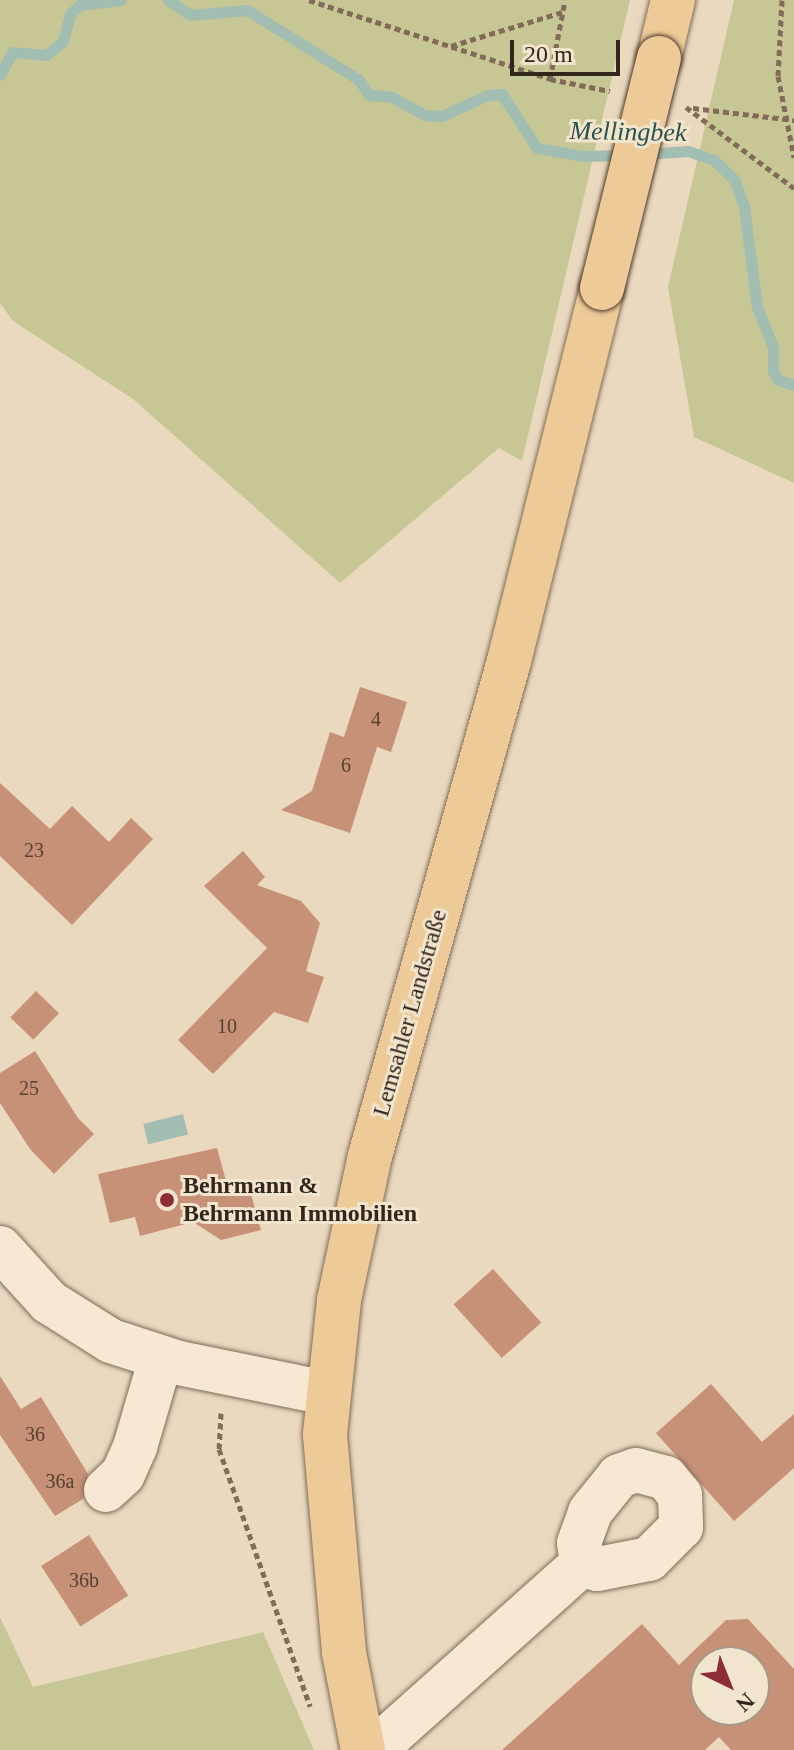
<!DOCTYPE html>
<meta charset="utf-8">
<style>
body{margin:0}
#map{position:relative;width:794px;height:1750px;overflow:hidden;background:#ead9bf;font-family:"Times New Roman",serif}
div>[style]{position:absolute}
.green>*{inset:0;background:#c6c794}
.water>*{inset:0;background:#a2bdb2;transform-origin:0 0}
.stream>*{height:11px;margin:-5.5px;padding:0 5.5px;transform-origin:5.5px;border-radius:5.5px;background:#a2bdb2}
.building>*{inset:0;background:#c79177;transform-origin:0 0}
.path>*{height:5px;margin-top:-2.5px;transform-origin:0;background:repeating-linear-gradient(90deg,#826b59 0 6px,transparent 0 10px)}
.roads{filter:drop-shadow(0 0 2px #826b59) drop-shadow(0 0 2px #826b59)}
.minor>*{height:44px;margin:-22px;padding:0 22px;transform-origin:22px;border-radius:22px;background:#f6e8d2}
.major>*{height:44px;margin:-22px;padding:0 22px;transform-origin:22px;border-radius:22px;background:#edca98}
.bridges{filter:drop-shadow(0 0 2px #503a2d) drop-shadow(0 0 2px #503a2d)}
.major-bridge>*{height:44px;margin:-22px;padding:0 22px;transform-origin:22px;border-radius:22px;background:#edca98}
.dots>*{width:22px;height:22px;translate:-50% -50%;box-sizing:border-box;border:4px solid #f2e5ce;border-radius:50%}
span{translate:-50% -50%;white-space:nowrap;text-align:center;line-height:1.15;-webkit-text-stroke:6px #f2e5ce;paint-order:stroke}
.number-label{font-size:20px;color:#574033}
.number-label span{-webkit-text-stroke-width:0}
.street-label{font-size:24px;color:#32251c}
.poi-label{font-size:24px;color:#32251c;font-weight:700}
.left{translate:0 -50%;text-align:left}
.water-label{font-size:26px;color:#2c514c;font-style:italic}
.north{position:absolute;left:690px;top:1646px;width:80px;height:80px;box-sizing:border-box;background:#f2e5ce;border:2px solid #a59887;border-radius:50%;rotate:137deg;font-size:22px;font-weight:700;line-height:32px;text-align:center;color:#32251c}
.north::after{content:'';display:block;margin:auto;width:28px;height:36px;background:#8d2d36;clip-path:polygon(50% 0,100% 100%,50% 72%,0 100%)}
.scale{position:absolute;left:510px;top:40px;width:110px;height:36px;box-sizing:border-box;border:4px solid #32251c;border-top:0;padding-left:10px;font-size:24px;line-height:28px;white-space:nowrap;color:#32251c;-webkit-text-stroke:6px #f2e5ce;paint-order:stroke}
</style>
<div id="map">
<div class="green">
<div style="clip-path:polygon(0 0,630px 0,522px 461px,499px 448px,340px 583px,133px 399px,13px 321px,0 303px)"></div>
<div style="clip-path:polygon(734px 0,794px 0,794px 483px,694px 437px,668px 287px)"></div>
<div style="clip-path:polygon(0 1617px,33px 1687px,263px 1632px,314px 1750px,0 1750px)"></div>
</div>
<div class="water">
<div style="left:183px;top:1114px;width:21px;height:41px;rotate:76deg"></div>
</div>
<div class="stream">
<div style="left:168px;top:0;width:27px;rotate:34deg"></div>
<div style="left:190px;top:15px;width:57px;rotate:-5deg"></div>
<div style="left:247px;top:10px;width:132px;rotate:32deg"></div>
<div style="left:359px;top:80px;width:18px;rotate:56deg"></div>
<div style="left:369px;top:95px;width:23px;rotate:5deg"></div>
<div style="left:392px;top:97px;width:38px;rotate:29deg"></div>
<div style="left:425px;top:115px;width:17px;rotate:3deg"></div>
<div style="left:442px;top:116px;width:51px;rotate:-24.5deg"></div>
<div style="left:488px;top:95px;width:14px;rotate:-4deg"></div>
<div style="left:502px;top:94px;width:64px;rotate:57.1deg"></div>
<div style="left:537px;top:148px;width:48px;rotate:9.7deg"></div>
<div style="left:584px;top:156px;width:40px;rotate:-1.4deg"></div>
<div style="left:0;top:75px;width:26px;rotate:-62deg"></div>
<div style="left:12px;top:52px;width:34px;rotate:5deg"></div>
<div style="left:46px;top:55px;width:22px;rotate:-39deg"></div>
<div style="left:63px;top:41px;width:28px;rotate:-75deg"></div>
<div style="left:70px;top:14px;width:13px;rotate:-42deg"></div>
<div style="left:80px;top:5px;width:41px;rotate:-7deg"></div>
<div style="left:646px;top:154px;width:42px;rotate:-4.1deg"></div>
<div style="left:688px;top:151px;width:28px;rotate:19deg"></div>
<div style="left:714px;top:160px;width:28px;rotate:44deg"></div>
<div style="left:734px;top:179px;width:30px;rotate:70deg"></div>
<div style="left:744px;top:207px;width:101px;rotate:82.6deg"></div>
<div style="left:757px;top:307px;width:43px;rotate:68.2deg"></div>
<div style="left:773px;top:347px;width:24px;rotate:90deg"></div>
<div style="left:773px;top:371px;width:10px;rotate:61deg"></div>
<div style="left:778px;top:380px;width:17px;rotate:17deg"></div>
</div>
<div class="building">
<div style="clip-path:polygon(360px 687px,407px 702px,391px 752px,377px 747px,350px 833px,281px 810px,312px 791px,330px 732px,344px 737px)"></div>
<div style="clip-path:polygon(0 783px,50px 829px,72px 806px,109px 842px,131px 818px,153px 839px,72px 925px,0 856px)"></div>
<div style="clip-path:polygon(243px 851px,265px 877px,257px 885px,301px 901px,320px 923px,306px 971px,324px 977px,308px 1023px,274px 1012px,213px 1074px,178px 1040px,267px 948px,204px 886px)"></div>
<div style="left:36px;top:991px;width:32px;height:37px;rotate:44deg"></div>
<div style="clip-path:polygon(35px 1051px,78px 1118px,94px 1134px,54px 1174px,30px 1149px,0 1103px,0 1073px)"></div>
<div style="clip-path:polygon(217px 1148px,228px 1188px,248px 1183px,261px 1230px,221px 1240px,193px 1222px,140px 1236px,135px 1217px,110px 1223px,98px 1174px)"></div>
<div style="left:493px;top:1269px;width:72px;height:53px;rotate:48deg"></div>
<div style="clip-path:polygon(0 1376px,21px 1409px,41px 1397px,88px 1474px,83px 1499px,55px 1516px,0 1435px)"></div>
<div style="clip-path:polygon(711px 1384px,762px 1442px,794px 1414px,794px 1468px,734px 1521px,656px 1433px)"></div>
<div style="left:89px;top:1535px;width:72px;height:57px;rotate:57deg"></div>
<div style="clip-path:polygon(evenodd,748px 1619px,794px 1669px,794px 1750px,731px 1750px,719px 1737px,705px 1750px,502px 1750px,642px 1624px,679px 1665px,726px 1620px,748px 1619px,706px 1662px,754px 1662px,754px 1710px,706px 1710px,706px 1662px)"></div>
</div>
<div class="path">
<div style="left:309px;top:0;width:254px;rotate:18.1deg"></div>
<div style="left:550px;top:79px;width:61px;rotate:11.3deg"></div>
<div style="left:782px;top:0;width:76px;rotate:93deg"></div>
<div style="left:778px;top:76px;width:83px;rotate:78.8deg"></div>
<div style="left:451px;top:46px;width:116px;rotate:-17deg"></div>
<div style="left:550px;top:79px;width:80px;rotate:-79.2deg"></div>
<div style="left:686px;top:107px;width:135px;rotate:36.9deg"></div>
<div style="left:693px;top:108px;width:102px;rotate:6.8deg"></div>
<div style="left:221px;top:1413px;width:36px;rotate:93deg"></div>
<div style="left:219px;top:1449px;width:273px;rotate:70.5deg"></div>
</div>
<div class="roads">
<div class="minor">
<div style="left:0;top:1248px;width:73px;rotate:47.8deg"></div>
<div style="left:49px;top:1302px;width:73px;rotate:32.2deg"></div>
<div style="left:111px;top:1341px;width:71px;rotate:17.9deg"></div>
<div style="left:179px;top:1363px;width:150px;rotate:11.5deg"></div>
<div style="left:636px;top:1470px;width:31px;rotate:15deg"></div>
<div style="left:666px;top:1478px;width:22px;rotate:51deg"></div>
<div style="left:680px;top:1495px;width:32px;rotate:88deg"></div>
<div style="left:681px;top:1527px;width:45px;rotate:135deg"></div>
<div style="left:649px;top:1559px;width:53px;rotate:169.1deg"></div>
<div style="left:597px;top:1569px;width:16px;rotate:-162deg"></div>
<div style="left:582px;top:1564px;width:21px;rotate:-98deg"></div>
<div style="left:579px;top:1543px;width:33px;rotate:-70deg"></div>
<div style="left:590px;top:1512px;width:46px;rotate:-51.1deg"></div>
<div style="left:619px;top:1476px;width:18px;rotate:-19deg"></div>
<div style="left:106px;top:1490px;width:23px;rotate:-43deg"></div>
<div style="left:123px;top:1474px;width:30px;rotate:-66deg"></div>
<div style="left:135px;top:1447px;width:93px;rotate:-73.7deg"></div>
<div style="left:374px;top:1750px;width:279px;rotate:-41.8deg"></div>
</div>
<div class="major">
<div style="left:659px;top:58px;width:60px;rotate:-76.4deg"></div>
<div style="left:363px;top:1750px;width:100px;rotate:-101deg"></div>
<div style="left:344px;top:1652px;width:219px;rotate:-95deg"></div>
<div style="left:325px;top:1434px;width:135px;rotate:-84deg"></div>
<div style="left:339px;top:1300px;width:147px;rotate:-77.9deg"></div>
<div style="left:370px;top:1156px;width:514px;rotate:-74.31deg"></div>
<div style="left:509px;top:661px;width:384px;rotate:-76deg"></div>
</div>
</div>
<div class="bridges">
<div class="major-bridge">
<div style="left:602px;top:288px;width:237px;rotate:-76.1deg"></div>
</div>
</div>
<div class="dots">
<div style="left:167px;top:1200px;background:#8d2d36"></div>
</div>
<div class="number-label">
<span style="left:376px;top:719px">4</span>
<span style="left:346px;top:765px">6</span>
<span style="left:34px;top:850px">23</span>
<span style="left:227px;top:1026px">10</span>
<span style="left:29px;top:1088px">25</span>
<span style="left:35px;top:1434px">36</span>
<span style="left:60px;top:1481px">36a</span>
<span style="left:84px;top:1580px">36b</span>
</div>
<div class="street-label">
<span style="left:410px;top:1013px;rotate:-74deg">Lemsahler Landstraße</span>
</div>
<div class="poi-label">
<span class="left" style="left:183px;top:1200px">Behrmann &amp;<br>Behrmann Immobilien</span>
</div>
<div class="water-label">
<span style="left:628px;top:132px;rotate:1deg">Mellingbek</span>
</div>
<div class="north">N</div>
<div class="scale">20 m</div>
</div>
